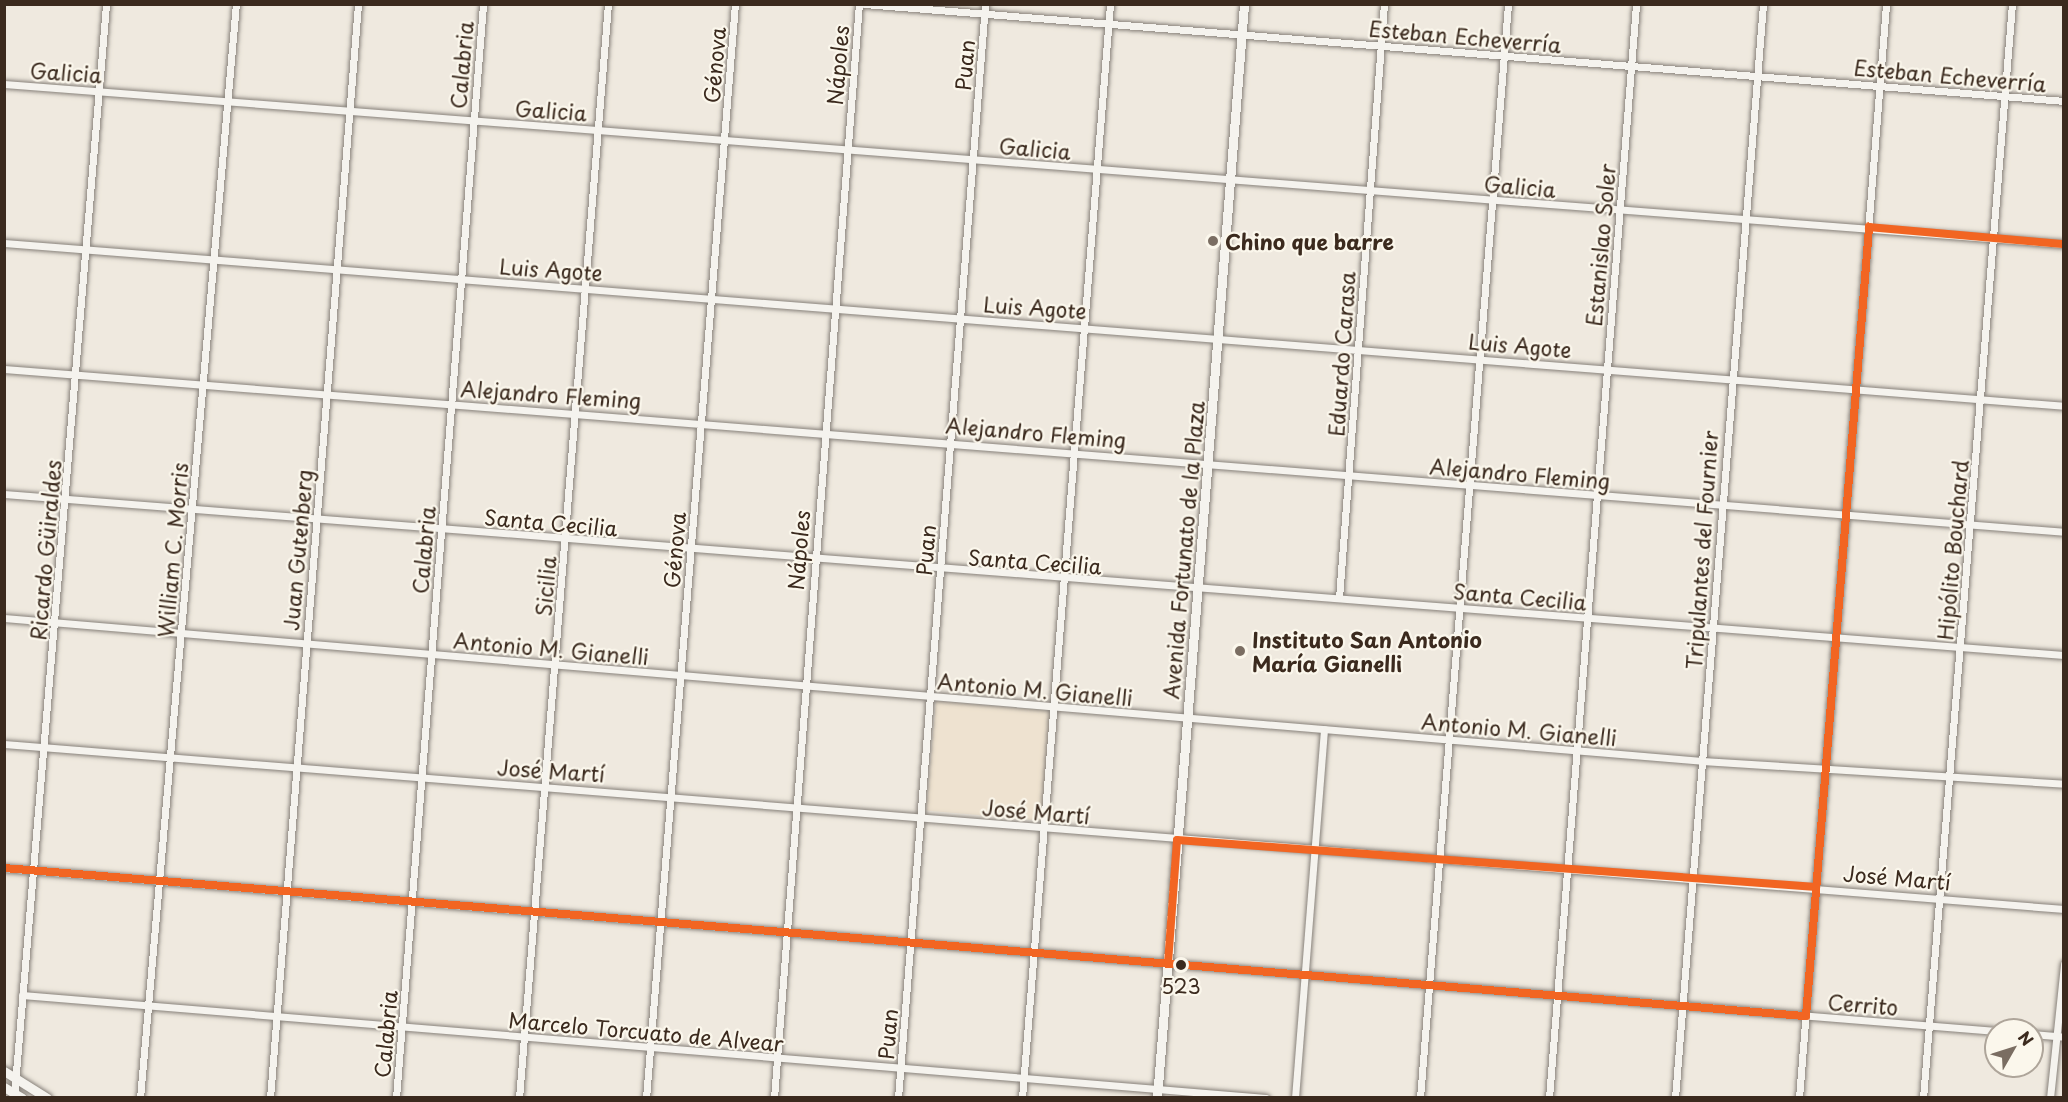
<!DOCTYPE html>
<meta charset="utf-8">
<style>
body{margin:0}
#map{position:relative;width:2068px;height:1102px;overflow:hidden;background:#efe9df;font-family:"Playpen Sans",sans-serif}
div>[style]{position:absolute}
.built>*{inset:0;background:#eee2d0;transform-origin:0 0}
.roads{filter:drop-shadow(0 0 2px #87817a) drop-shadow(0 0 2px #87817a)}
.street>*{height:7px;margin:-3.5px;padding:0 3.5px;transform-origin:3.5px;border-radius:3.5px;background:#f5f3ee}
.secondary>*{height:9px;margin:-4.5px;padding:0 4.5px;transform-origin:4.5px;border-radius:4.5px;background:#f5f3ee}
.bus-1>*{height:8px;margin:-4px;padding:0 4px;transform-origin:4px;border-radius:4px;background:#f26522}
.dots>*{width:16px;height:16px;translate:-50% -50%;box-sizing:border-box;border:3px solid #fbf7ec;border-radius:50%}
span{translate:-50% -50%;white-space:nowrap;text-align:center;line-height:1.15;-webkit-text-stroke:4.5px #fbf7ec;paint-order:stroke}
.bus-label{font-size:20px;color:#3b2a1e}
.street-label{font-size:21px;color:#3b2a1e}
.poi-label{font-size:21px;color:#3b2a1e;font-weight:700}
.left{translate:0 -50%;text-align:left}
.frame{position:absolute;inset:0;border:6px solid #3b2a1e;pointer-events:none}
.north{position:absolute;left:1984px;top:1018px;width:60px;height:60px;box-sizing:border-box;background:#fbf7ec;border:2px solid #aea59a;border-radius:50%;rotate:51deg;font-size:16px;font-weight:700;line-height:24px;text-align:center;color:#3b2a1e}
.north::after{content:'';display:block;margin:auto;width:21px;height:27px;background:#7a6d62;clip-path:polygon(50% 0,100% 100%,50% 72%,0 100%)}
</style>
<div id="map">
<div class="built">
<div style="left:936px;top:701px;width:116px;height:110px;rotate:5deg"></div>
</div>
<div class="roads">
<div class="street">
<div style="left:864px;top:4px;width:1204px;rotate:4.62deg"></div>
<div style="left:4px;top:84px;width:2066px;rotate:4.44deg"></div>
<div style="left:4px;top:243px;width:2066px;rotate:4.52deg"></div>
<div style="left:4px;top:369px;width:2066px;rotate:4.52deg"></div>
<div style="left:4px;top:494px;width:2066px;rotate:4.47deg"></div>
<div style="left:1339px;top:598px;width:596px;rotate:-85.67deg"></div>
<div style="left:4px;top:618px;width:1704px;rotate:4.81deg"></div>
<div style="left:1702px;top:761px;width:363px;rotate:3.6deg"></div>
<div style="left:4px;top:744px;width:2067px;rotate:4.58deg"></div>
<div style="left:4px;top:868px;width:1999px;rotate:4.68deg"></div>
<div style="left:22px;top:995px;width:1248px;rotate:4.73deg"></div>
<div style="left:2032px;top:1034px;width:32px;rotate:5deg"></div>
<div style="left:14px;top:1096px;width:1096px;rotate:-85.18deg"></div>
<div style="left:140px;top:1098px;width:1098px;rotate:-84.99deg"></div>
<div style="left:270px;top:1098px;width:1098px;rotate:-85.4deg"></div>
<div style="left:396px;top:1098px;width:1097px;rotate:-85.45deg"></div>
<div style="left:519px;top:1098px;width:1098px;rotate:-85.35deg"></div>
<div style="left:646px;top:1098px;width:1098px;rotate:-85.35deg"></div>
<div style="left:774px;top:1098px;width:1097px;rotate:-85.56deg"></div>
<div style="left:898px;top:1098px;width:1097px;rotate:-85.45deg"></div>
<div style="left:1022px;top:1098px;width:1098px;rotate:-85.4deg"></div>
<div style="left:1295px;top:1098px;width:370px;rotate:-85.5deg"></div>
<div style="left:1420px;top:1098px;width:1098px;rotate:-85.4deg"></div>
<div style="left:1549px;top:1098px;width:1097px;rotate:-85.45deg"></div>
<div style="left:1675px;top:1098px;width:1098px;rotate:-85.4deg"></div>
<div style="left:1799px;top:1098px;width:1097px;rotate:-85.45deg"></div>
<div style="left:1923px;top:1098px;width:1098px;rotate:-85.35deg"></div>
<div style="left:2050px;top:1098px;width:135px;rotate:-84deg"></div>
</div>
<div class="secondary">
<div style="left:4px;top:1071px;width:51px;rotate:32.1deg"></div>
<div style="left:4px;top:1087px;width:21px;rotate:31deg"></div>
<div style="left:1157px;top:1098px;width:1097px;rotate:-85.45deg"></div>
</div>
</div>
<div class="bus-1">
<div style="left:1869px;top:227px;width:196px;rotate:5deg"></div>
<div style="left:4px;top:868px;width:1808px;rotate:4.7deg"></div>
<div style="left:1806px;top:1016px;width:792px;rotate:-85.43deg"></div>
<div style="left:1168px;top:963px;width:123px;rotate:-85.8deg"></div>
<div style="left:1177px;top:840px;width:641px;rotate:4.21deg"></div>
</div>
<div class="dots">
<div style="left:1213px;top:241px;background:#7a6d62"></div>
<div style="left:1240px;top:651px;background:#7a6d62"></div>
<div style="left:1181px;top:965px;background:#3b2a1e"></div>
</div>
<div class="bus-label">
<span style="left:1181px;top:986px">523</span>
</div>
<div class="street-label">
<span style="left:1465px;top:36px;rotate:5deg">Esteban Echeverría</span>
<span style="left:461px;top:65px;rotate:-85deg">Calabria</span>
<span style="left:714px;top:65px;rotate:-85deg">Génova</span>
<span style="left:837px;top:65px;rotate:-85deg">Nápoles</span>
<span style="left:964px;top:65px;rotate:-85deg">Puan</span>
<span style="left:66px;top:72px;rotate:4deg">Galicia</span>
<span style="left:1950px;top:75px;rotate:5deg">Esteban Echeverría</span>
<span style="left:551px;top:110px;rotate:4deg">Galicia</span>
<span style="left:1035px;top:148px;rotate:5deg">Galicia</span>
<span style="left:1520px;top:186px;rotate:5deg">Galicia</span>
<span style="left:1600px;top:245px;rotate:-85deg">Estanislao Soler</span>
<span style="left:551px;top:269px;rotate:4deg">Luis Agote</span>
<span style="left:1035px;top:307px;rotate:4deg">Luis Agote</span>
<span style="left:1520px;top:345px;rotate:5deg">Luis Agote</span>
<span style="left:1341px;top:354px;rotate:-86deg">Eduardo Carasa</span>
<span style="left:551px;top:394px;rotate:4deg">Alejandro Fleming</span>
<span style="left:1036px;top:432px;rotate:5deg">Alejandro Fleming</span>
<span style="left:1520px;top:473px;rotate:5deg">Alejandro Fleming</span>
<span style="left:551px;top:522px;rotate:5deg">Santa Cecilia</span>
<span style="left:45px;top:550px;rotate:-85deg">Ricardo Güiraldes</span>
<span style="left:172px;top:550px;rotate:-85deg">William C. Morris</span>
<span style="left:297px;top:550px;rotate:-85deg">Juan Gutenberg</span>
<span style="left:423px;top:550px;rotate:-85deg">Calabria</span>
<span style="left:674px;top:550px;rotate:-85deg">Génova</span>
<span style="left:798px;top:550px;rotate:-85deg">Nápoles</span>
<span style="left:925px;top:550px;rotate:-85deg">Puan</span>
<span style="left:1183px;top:550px;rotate:-85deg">Avenida Fortunato de la Plaza</span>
<span style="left:1701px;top:550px;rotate:-86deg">Tripulantes del Fournier</span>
<span style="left:1952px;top:550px;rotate:-85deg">Hipólito Bouchard</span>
<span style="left:1035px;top:561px;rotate:4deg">Santa Cecilia</span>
<span style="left:545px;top:586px;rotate:-85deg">Sicilia</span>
<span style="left:1520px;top:596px;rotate:5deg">Santa Cecilia</span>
<span style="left:551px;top:648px;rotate:5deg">Antonio M. Gianelli</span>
<span style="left:1035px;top:689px;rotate:5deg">Antonio M. Gianelli</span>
<span style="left:1519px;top:729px;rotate:5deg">Antonio M. Gianelli</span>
<span style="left:551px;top:770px;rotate:4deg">José Martí</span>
<span style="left:1036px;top:811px;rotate:5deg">José Martí</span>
<span style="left:1897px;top:877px;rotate:5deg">José Martí</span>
<span style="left:1863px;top:1004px;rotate:5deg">Cerrito</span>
<span style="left:646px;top:1031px;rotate:5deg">Marcelo Torcuato de Alvear</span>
<span style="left:385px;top:1034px;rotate:-85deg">Calabria</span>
<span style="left:887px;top:1034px;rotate:-85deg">Puan</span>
</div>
<div class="poi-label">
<span class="left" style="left:1225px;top:241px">Chino que barre</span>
<span class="left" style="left:1252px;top:651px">Instituto San Antonio<br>María Gianelli</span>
</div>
<div class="frame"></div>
<div class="north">N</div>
</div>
